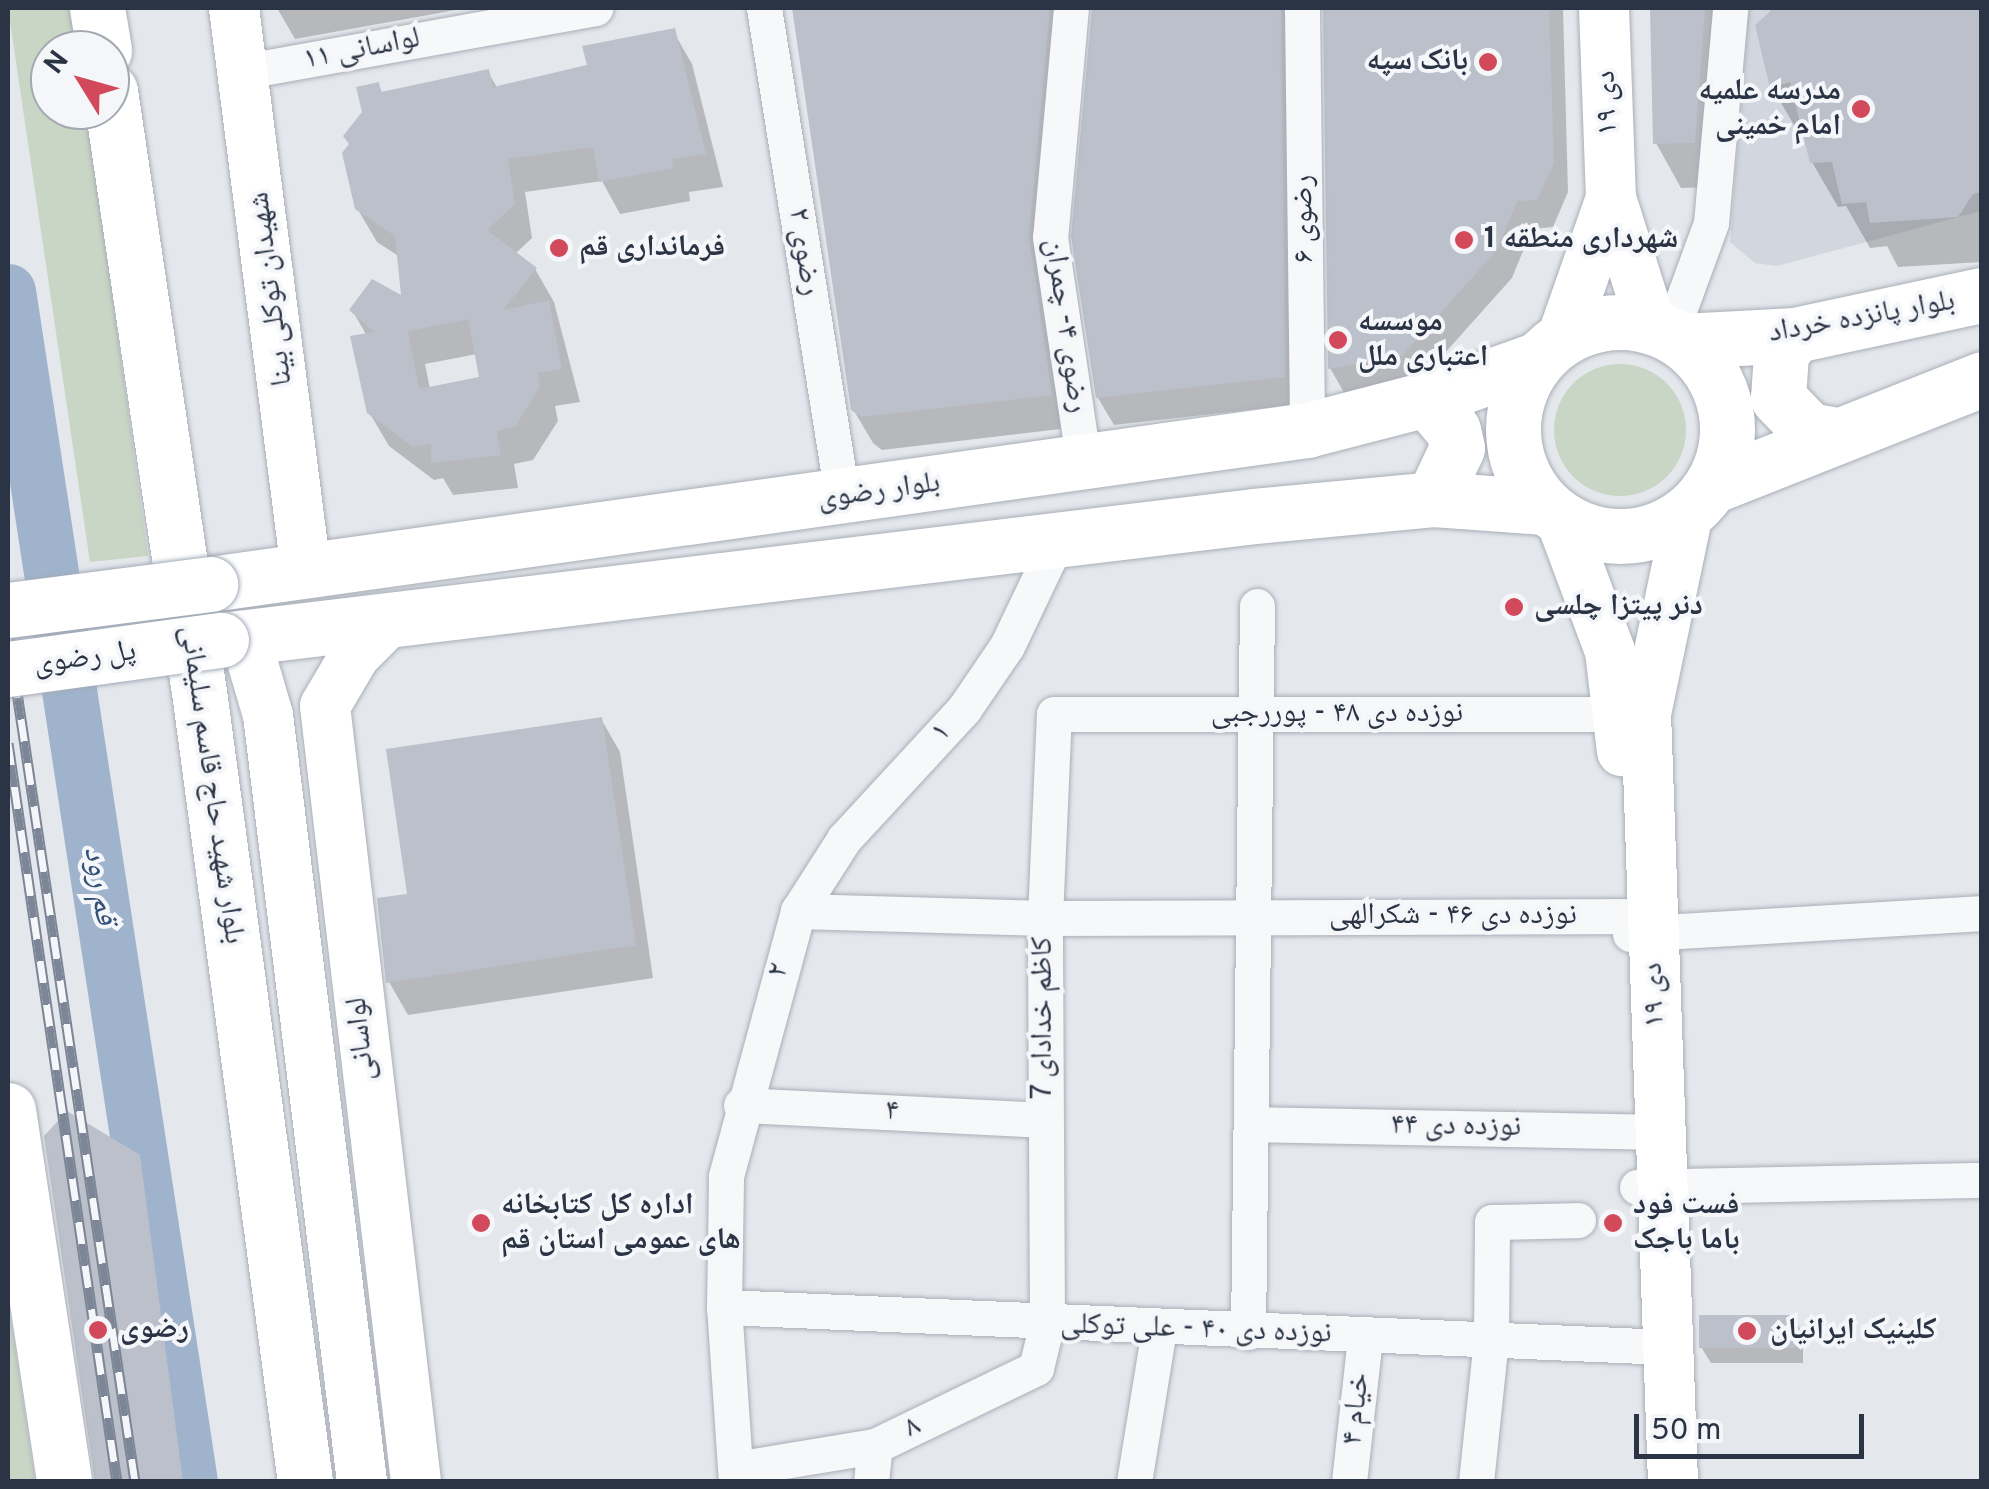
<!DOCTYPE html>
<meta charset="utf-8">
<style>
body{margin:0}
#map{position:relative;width:1989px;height:1489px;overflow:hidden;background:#e4e7ec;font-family:Overpass,"Noto Naskh Arabic",sans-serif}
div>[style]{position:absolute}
.built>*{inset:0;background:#d2d6de}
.green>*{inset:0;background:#c9d6c5}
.round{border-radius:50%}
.shadow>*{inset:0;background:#0003}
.river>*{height:55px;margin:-27.5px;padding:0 27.5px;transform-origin:27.5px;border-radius:27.5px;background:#9fb4cc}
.building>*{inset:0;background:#bbc0ca;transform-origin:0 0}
.roads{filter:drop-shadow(0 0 2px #a9aeb7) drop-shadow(0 0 2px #a9aeb7)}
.street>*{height:35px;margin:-17.5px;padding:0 17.5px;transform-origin:17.5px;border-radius:17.5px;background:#f7f8fa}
.secondary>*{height:50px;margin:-25px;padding:0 25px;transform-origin:25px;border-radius:25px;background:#fff}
.primary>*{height:55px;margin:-27.5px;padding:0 27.5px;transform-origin:27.5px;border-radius:27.5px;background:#fff}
.primary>.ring{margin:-27.5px;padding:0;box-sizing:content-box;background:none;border:55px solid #fff;border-radius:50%}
.rail>*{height:11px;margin-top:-5.5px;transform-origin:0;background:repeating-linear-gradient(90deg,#f4f6f9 0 22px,#7d8696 0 44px);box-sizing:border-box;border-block:2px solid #7d8696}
.bridges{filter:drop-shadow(0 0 2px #a3abb8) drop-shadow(0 0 2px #a3abb8)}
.primary-bridge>*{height:55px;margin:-27.5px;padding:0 27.5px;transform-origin:27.5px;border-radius:27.5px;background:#fff}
.dots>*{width:28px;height:28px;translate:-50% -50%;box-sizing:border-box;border:5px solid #f4f6f9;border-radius:50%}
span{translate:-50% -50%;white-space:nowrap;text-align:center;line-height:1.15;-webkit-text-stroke:8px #f4f6f9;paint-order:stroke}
.street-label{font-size:30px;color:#2b3445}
.poi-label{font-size:30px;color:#2b3445;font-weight:700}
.right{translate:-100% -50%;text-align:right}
.left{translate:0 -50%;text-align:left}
.water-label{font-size:32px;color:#34527a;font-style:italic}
.frame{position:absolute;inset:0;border:10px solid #2b3445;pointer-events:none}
.north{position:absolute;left:30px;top:30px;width:100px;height:100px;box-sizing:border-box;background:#f4f6f9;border:2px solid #a4a8b1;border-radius:50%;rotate:307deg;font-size:28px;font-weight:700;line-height:40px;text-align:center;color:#2b3445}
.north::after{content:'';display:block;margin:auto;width:35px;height:45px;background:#d1495b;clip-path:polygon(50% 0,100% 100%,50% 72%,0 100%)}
.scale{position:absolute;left:1634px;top:1414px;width:230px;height:45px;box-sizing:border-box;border:5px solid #2b3445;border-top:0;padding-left:12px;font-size:30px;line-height:35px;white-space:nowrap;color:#2b3445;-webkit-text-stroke:8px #f4f6f9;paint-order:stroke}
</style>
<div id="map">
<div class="built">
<div style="clip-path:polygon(1749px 8px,1981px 8px,1981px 211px,1777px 266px,1755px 263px,1730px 242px)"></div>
</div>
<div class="green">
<div style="clip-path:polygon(8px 8px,73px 8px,79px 50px,50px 50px,50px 110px,87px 110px,148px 556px,90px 562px)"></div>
<div class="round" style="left:1554px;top:364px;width:132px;height:132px"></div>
<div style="clip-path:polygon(8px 1302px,35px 1481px,8px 1481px)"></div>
</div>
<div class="shadow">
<div style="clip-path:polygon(277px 8px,467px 8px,295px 39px)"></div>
<div style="clip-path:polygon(795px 8px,1057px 8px,1046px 270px,1069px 428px,882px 450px,873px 443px,853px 409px)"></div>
<div style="clip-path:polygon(1094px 8px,1288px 8px,1300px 404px,1114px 425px,1098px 398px,1074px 236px)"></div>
<div style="clip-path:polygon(1326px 8px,1563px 8px,1568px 192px,1553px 227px,1532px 229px,1512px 278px,1418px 383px,1346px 396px,1330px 368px)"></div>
<div style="clip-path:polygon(1652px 8px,1733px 8px,1720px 187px,1681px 188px,1656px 143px)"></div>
<div style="clip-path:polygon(1773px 8px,1982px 8px,1982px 262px,1898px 267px,1887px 246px,1870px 248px,1846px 206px,1838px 207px,1812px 162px,1804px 130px,1798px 132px,1772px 87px,1758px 26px)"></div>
<div style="clip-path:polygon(evenodd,673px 31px,692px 64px,723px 187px,689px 192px,690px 201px,620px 214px,602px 181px,525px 192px,532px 238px,515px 254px,535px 269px,554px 302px,580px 402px,555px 406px,558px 421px,533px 460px,514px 464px,518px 488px,453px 495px,443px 478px,434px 480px,389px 446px,369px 412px,367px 336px,352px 310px,404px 300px,400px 257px,377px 242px,357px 208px,364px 112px,378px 85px,383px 94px,488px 72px,498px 89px,591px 67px,673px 31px,477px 354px,482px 379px,430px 389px,425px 364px,477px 354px)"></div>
<div style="clip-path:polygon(601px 719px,620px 752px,653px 978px,408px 1015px,389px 982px,410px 896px)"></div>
<div style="clip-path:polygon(138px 1157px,149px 1174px,189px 1482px,96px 1482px)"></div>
<div style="clip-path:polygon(1794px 1318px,1803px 1334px,1803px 1363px,1711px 1363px,1701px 1347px)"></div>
</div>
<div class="river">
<div style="left:8px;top:291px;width:1205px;rotate:81.31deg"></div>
</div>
<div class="building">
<div style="clip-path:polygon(792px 8px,1050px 8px,1029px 236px,1052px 395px,861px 417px,851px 410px)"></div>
<div style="clip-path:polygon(1092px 8px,1281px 8px,1285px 377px,1096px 398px,1071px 236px)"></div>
<div style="clip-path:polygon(1323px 8px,1549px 8px,1554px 163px,1537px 200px,1517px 201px,1497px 250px,1402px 356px,1328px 369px)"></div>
<div style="clip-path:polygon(1650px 8px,1705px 8px,1695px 143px,1653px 144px)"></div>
<div style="clip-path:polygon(1774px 8px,1982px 8px,1982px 192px,1973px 194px,1958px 217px,1870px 223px,1866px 202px,1842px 204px,1832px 162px,1810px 163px,1790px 82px,1770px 88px,1755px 25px)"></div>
<div style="clip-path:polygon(evenodd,675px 28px,706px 154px,672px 159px,673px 168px,599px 182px,593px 147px,508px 159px,515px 204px,487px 230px,537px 268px,503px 310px,549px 300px,562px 369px,538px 373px,540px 387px,515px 427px,497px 431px,501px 455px,431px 463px,431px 444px,413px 447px,367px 413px,350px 336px,374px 332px,349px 310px,372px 279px,401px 295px,395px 236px,355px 209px,342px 153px,349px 144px,343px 136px,362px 112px,356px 87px,379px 82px,381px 92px,489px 69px,493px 87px,587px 65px,582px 46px,675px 28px,468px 319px,479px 377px,419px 389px,408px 331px,468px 319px)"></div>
<div style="clip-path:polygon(602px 717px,636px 945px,386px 983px,377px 898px,407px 894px,386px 749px)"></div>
<div style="clip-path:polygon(67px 1111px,140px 1155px,183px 1482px,95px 1482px,44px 1136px)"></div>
<div style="left:1795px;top:1315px;width:33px;height:96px;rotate:90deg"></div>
</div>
<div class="roads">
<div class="street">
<div style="left:764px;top:8px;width:495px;rotate:80.9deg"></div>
<div style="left:1071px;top:8px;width:230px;rotate:95.2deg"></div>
<div style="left:1050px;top:237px;width:231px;rotate:81.5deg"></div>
<div style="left:1302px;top:8px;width:422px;rotate:89.3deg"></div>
<div style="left:246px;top:71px;width:355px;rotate:-10.2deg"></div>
<div style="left:1670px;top:335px;width:119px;rotate:-69.9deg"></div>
<div style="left:1711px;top:223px;width:216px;rotate:-84.9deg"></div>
<div style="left:798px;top:911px;width:247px;rotate:1.6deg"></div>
<div style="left:1045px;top:918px;width:608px;rotate:-0.19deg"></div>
<div style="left:1630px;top:934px;width:353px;rotate:-3.4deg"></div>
<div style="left:741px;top:1105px;width:303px;rotate:2.8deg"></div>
<div style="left:1251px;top:1124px;width:409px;rotate:1.1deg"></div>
<div style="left:1637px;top:1187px;width:345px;rotate:-1.2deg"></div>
<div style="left:724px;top:1307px;width:945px;rotate:2.43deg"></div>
<div style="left:1248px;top:1332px;width:726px;rotate:-89.29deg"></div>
<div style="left:736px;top:1469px;width:141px;rotate:-9.4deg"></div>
<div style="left:875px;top:1446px;width:179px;rotate:-25.8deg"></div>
<div style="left:1036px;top:1368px;width:46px;rotate:-76.3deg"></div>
<div style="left:1047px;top:1323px;width:405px;rotate:-90.3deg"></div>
<div style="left:1045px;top:918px;width:204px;rotate:-87.5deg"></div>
<div style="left:1054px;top:714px;width:567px"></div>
<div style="left:736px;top:1482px;width:175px;rotate:-93.9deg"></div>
<div style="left:724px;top:1307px;width:131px;rotate:-89.1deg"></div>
<div style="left:726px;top:1176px;width:275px;rotate:-74.8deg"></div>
<div style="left:798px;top:911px;width:85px;rotate:-57.4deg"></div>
<div style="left:844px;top:839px;width:177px;rotate:-47.3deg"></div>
<div style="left:964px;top:709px;width:76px;rotate:-55.7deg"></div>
<div style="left:1007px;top:646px;width:121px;rotate:-64.5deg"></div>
<div style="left:871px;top:1482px;width:36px;rotate:-84deg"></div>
<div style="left:1134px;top:1482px;width:155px;rotate:-80.7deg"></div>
<div style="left:1349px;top:1482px;width:147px;rotate:-83.7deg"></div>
<div style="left:1476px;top:1482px;width:143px;rotate:-84deg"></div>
<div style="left:1491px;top:1340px;width:118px;rotate:-89.5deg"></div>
<div style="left:1492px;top:1222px;width:86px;rotate:-1.3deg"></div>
</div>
<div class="secondary">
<div style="left:234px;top:8px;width:568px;rotate:82.71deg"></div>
<div style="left:1604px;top:8px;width:190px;rotate:87.9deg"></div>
<div style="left:1611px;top:198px;width:133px;rotate:72.5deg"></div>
<div style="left:1562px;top:338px;width:148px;rotate:-70.7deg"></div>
<div style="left:1561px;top:520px;width:140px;rotate:69.5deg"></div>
<div style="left:1610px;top:651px;width:101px;rotate:83.2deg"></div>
<div style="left:391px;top:619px;width:51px;rotate:135deg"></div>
<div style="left:355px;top:655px;width:59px;rotate:120.5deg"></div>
<div style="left:325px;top:706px;width:781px;rotate:83.31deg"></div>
<div style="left:245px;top:637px;width:81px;rotate:73.6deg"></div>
<div style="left:268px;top:715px;width:773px;rotate:83.01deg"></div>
<div style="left:1673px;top:1482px;width:768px;rotate:-92.01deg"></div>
<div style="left:1646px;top:714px;width:205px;rotate:-78.2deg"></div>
</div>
<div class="primary">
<div style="left:97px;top:8px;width:43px;rotate:80.5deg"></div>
<div style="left:110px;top:91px;width:615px;rotate:81.58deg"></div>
<div style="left:200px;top:699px;width:790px;rotate:82.36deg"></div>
<div class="ring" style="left:1513px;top:322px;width:159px;height:159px"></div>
<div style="left:1795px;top:335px;width:23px;rotate:128deg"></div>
<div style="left:1781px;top:353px;width:45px;rotate:93.8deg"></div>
<div style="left:1778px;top:398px;width:45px;rotate:45.9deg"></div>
<div style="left:1809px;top:430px;width:22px;rotate:10deg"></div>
<div style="left:1683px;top:341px;width:112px;rotate:-3.1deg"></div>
<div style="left:1795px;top:335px;width:191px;rotate:-12.1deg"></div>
<div style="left:1427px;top:399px;width:40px;rotate:50deg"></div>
<div style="left:1453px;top:430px;width:18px;rotate:77deg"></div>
<div style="left:1457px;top:448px;width:56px;rotate:115.2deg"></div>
<div style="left:1712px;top:486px;width:290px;rotate:-21.6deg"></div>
<div style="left:210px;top:584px;width:1108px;rotate:-7.99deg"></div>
<div style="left:1307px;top:430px;width:124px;rotate:-14.5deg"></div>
<div style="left:1427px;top:399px;width:118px;rotate:-19.8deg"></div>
<div style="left:221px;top:640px;width:1040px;rotate:-6.84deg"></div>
<div style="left:1254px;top:516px;width:180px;rotate:-5.4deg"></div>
<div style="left:1433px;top:499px;width:112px;rotate:4.1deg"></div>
<div style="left:8px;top:1110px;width:376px;rotate:81.4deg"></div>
</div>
</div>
<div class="rail">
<div style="left:8px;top:632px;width:859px;rotate:81.5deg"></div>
<div style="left:8px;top:743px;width:747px;rotate:81.61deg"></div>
</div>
<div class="bridges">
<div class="primary-bridge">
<div style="left:8px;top:610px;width:204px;rotate:-7.3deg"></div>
<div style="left:8px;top:669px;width:215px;rotate:-7.8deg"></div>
</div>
</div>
<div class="dots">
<div style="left:1488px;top:62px;background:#d1495b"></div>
<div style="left:1861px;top:109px;background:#d1495b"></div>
<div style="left:1464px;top:240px;background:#d1495b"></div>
<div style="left:559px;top:248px;background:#d1495b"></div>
<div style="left:1338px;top:340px;background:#d1495b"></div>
<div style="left:1514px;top:607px;background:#d1495b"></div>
<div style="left:481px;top:1223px;background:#d1495b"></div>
<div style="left:1613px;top:1223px;background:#d1495b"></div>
<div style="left:98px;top:1330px;background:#d1495b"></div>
<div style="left:1747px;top:1331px;background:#d1495b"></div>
</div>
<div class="street-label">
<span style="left:362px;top:50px;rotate:-11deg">لواسانی ۱۱</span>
<span style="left:1608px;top:103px;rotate:-92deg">۱۹ دی</span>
<span style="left:1305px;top:219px;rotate:-91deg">رضوی ۶</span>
<span style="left:803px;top:252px;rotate:81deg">رضوی ۲</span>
<span style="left:272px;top:289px;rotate:-97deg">شهیدان توکلی بینا</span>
<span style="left:1862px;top:318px;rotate:-10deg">بلوار پانزده خرداد</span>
<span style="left:1065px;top:326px;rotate:82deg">رضوی ۴- چمران</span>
<span style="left:879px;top:492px;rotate:-8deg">بلوار رضوی</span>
<span style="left:85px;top:659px;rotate:-8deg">پل رضوی</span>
<span style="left:1337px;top:714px">نوزده دی ۴۸ - پوررجبی</span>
<span style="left:942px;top:733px;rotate:-47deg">۱</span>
<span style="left:211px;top:785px;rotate:82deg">بلوار شهید حاج قاسم سلیمانی</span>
<span style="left:1453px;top:916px">نوزده دی ۴۶ - شکرالهی</span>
<span style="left:780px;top:971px;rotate:-73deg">۲</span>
<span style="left:1655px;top:995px;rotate:-92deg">۱۹ دی</span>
<span style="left:1044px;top:1018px;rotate:-90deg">7 کاظم خدادای</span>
<span style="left:362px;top:1039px;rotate:-96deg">لواسانی</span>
<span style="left:892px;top:1112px;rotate:3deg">۴</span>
<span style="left:1456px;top:1127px;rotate:1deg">نوزده دی ۴۴</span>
<span style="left:1196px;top:1330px;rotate:2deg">نوزده دی ۴۰ - علی توکلی</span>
<span style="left:1357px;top:1409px;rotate:-84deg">۴ خیام</span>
<span style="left:913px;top:1428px;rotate:-26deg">۸</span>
</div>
<div class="poi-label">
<span class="right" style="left:1468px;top:62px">بانک سپه</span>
<span class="right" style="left:1841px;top:109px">مدرسه علمیه<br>امام خمینی</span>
<span class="left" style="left:1484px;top:240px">شهرداری منطقه 1</span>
<span class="left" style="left:579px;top:248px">فرمانداری قم</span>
<span class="left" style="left:1358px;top:340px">موسسه<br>اعتباری ملل</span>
<span class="left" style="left:1534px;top:607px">دنر پیتزا چلسی</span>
<span class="left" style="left:501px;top:1223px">اداره کل کتابخانه<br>های عمومی استان قم</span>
<span class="left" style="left:1633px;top:1223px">فست فود<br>باما باجک</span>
<span class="left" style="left:120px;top:1330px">رضوی</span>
<span class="left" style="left:1770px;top:1331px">کلینیک ایرانیان</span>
</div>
<div class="water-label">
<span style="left:99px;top:886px;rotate:81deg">قم رود</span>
</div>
<div class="frame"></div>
<div class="north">N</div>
<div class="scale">50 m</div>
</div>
